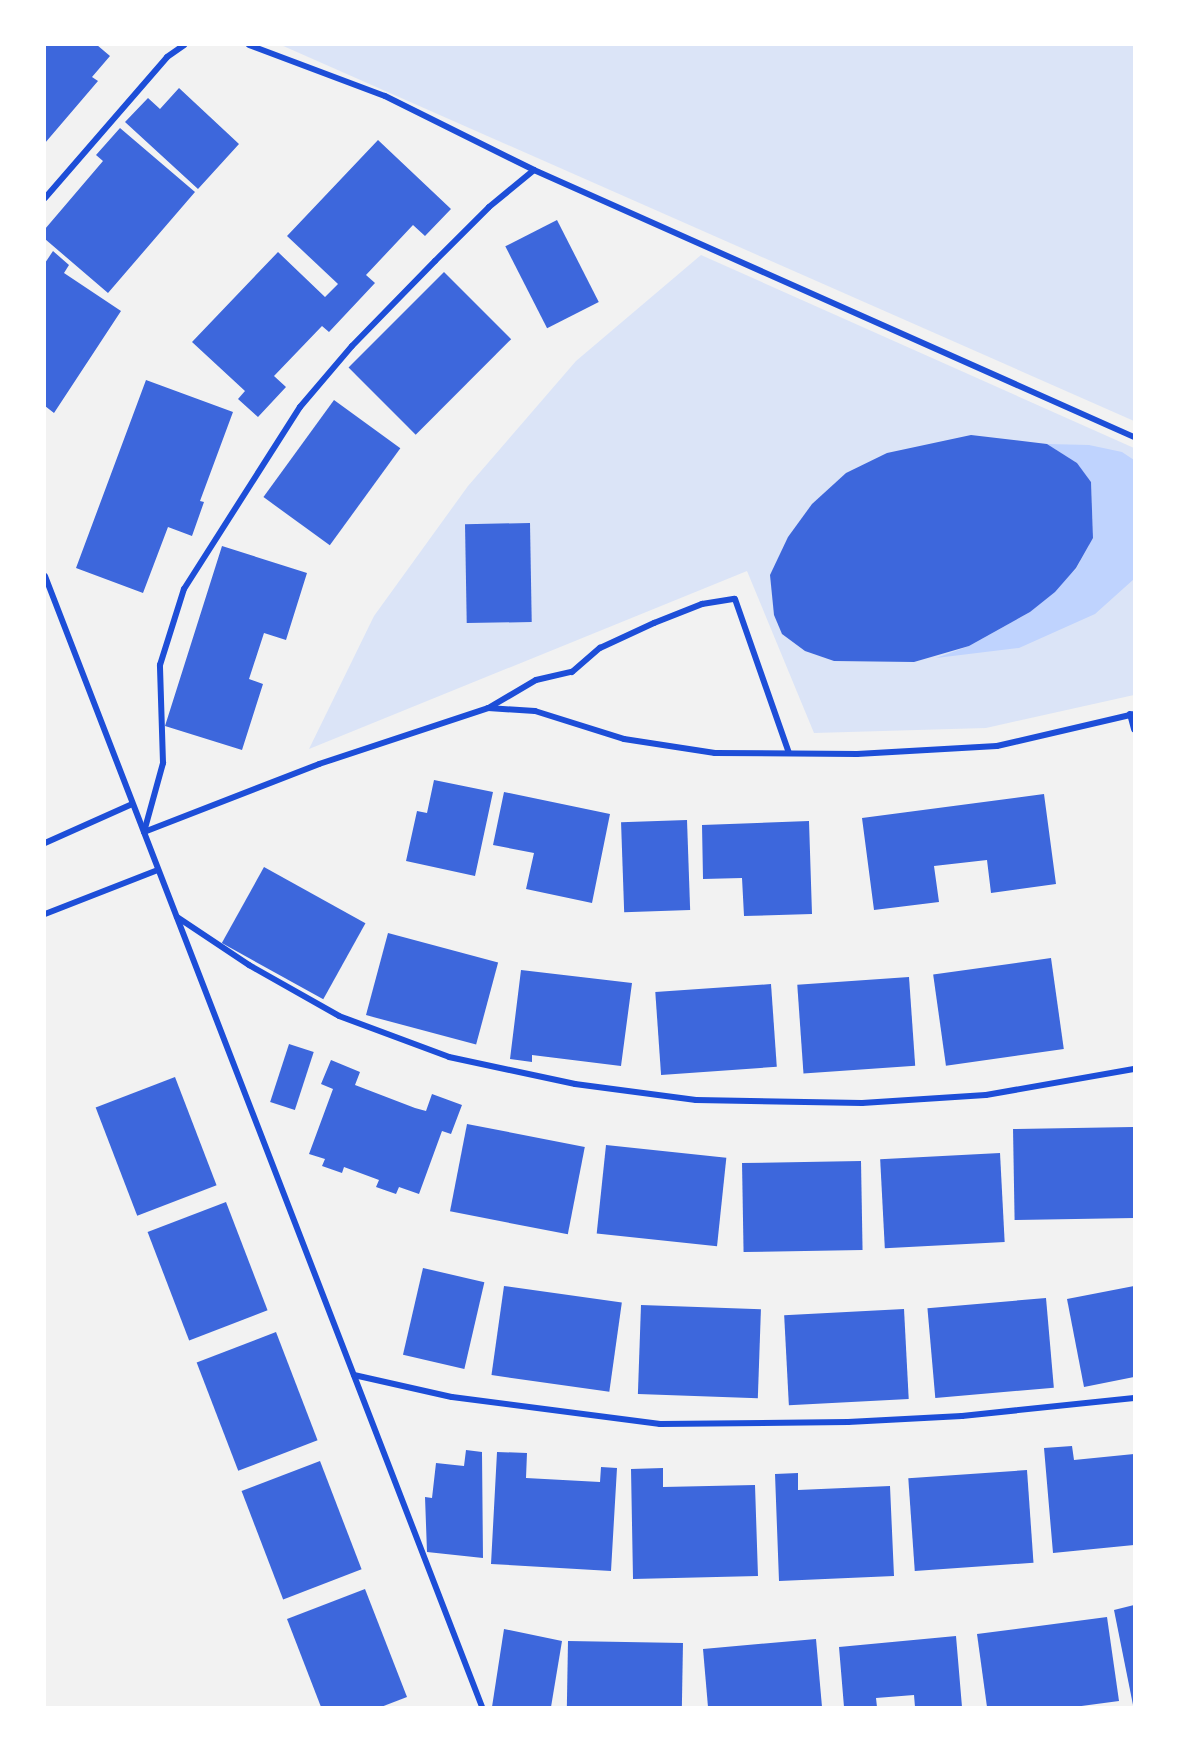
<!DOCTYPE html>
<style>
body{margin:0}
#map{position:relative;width:1179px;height:1752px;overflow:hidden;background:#f2f2f2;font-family:Lora,serif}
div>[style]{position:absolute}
.green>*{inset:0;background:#dbe4f7}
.water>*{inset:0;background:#bfd3fe}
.building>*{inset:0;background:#3d67dc;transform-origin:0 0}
.minor>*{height:6px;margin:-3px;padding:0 3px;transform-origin:3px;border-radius:3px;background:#1d4ed8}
span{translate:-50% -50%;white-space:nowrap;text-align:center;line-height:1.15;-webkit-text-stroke:4.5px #fff;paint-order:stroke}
.frame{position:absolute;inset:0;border:46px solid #fff;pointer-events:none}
</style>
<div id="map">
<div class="green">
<div style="clip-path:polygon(281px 45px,1134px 45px,1134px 421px)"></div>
<div style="clip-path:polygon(701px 255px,1134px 448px,1134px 695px,986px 728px,814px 733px,747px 571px,309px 749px,374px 616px,468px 486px,576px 361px)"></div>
</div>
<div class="water">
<div style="clip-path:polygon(1047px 444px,1089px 445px,1122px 452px,1134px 460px,1134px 579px,1095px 614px,1019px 648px,936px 658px,969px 646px,1030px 612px,1076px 569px,1093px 538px,1091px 482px,1077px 463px)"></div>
</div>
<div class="building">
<div style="clip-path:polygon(45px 45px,97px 45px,110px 56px,92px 77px,98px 81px,45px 143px)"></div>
<div style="clip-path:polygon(179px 88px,239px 144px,198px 189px,125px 122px,148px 98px,160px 109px)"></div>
<div style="clip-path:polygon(120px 128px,195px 192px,108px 293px,45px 239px,45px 229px,103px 161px,96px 155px)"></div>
<div style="clip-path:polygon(378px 140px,451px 209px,425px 236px,413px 225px,366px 275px,375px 283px,329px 332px,322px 326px,274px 376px,286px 387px,258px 417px,238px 399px,245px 391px,192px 342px,278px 252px,325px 297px,338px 284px,287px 236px)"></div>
<div style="left:557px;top:220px;width:92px;height:58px;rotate:63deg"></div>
<div style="clip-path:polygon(53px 251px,69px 265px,64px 273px,121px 311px,54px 413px,45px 406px,45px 263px)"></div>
<div style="left:444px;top:272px;width:95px;height:135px;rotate:45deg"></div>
<div style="clip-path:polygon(146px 380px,233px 412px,200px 501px,204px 502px,192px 536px,168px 527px,143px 593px,76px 568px)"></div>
<div style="left:334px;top:400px;width:82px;height:120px;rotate:36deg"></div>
<div style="clip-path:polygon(971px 435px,1047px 444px,1077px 463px,1091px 482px,1093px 538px,1076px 568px,1055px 592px,1030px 612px,969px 646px,914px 662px,834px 661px,805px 651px,782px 634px,774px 615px,770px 575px,788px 537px,812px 504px,846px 473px,887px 453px)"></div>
<div style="left:530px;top:523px;width:99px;height:65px;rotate:89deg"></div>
<div style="clip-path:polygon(222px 546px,307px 573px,286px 640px,264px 633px,249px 679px,263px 684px,242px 750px,165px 726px)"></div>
<div style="clip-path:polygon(434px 780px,493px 792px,475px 876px,406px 861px,417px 811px,427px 813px)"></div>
<div style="clip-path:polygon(504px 792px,610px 814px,592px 903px,526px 889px,534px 853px,493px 845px)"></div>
<div style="clip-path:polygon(1044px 794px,1056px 884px,991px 893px,987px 860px,934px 866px,939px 902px,874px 910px,862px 818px)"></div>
<div style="left:687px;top:820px;width:90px;height:66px;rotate:88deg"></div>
<div style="clip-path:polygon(809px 821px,812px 914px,744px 916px,742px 878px,703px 879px,702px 825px)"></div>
<div style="left:264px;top:867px;width:116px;height:87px;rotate:29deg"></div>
<div style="left:388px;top:933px;width:114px;height:85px;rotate:15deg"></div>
<div style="left:1051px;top:958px;width:92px;height:119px;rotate:82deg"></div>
<div style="clip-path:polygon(521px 970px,632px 983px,621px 1066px,532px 1055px,532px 1062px,510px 1059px)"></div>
<div style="left:909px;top:977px;width:89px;height:112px;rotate:86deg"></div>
<div style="left:771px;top:984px;width:83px;height:116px;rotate:86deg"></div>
<div style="left:289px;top:1044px;width:26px;height:61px;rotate:18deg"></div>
<div style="clip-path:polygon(331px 1060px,360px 1072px,355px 1085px,415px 1108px,426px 1111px,432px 1094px,462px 1105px,451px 1134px,442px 1131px,419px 1194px,399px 1187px,396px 1194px,376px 1187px,379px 1180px,344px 1167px,342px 1173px,322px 1166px,325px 1159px,309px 1154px,333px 1089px,321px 1084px)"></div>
<div style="left:175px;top:1077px;width:116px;height:85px;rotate:69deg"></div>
<div style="left:467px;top:1124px;width:120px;height:89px;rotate:11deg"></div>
<div style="left:1133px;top:1127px;width:91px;height:120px;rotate:89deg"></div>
<div style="left:606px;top:1145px;width:121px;height:89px;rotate:6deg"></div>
<div style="left:1000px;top:1153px;width:89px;height:120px;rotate:87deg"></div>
<div style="left:861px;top:1161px;width:89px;height:119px;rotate:89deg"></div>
<div style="left:226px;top:1202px;width:116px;height:84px;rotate:69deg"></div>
<div style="left:423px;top:1268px;width:63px;height:89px;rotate:13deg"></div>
<div style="left:504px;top:1286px;width:119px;height:90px;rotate:8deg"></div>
<div style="clip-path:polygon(1134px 1286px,1134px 1377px,1084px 1387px,1067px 1299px)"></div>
<div style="left:1046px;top:1298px;width:90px;height:119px;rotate:85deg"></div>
<div style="left:641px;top:1305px;width:120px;height:89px;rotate:2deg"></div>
<div style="left:904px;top:1309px;width:90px;height:120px;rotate:87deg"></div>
<div style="left:276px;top:1332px;width:116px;height:85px;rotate:69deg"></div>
<div style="clip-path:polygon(1072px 1446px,1074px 1460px,1134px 1454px,1134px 1545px,1053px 1553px,1044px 1448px)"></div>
<div style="clip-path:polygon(466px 1450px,482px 1452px,483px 1558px,427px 1552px,425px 1497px,432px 1498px,436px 1463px,464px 1466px)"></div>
<div style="clip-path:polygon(497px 1452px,527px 1453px,526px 1478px,600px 1482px,601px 1467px,617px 1468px,611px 1571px,491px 1564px)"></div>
<div style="left:320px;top:1461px;width:116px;height:84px;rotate:69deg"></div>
<div style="clip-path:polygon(663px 1468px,663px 1487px,755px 1485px,758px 1576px,633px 1579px,631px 1469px)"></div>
<div style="left:1027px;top:1470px;width:93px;height:119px;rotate:86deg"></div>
<div style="clip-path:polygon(798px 1473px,798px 1490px,890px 1486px,894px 1576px,779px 1581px,775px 1474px)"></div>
<div style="clip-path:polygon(365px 1589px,407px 1697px,381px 1707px,321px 1707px,287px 1619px)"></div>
<div style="clip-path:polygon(1134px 1605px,1134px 1705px,1133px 1705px,1114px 1610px)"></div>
<div style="clip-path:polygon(1107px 1617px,1119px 1701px,1074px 1707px,987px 1707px,977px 1634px)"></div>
<div style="clip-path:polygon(504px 1629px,562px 1641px,551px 1707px,492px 1707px)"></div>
<div style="clip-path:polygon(956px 1636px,962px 1707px,915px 1707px,914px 1695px,876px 1698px,877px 1707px,844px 1707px,839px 1647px)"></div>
<div style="clip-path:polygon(816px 1639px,822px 1707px,708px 1707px,703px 1649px)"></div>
<div style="left:568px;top:1641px;width:115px;height:66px;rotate:1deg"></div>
</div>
<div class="minor">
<div style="left:249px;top:45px;width:145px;rotate:20.6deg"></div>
<div style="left:385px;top:96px;width:166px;rotate:26.4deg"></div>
<div style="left:534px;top:170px;width:657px;rotate:23.99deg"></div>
<div style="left:45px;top:198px;width:186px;rotate:-49.1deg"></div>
<div style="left:167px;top:57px;width:21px;rotate:-35deg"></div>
<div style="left:45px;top:576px;width:1212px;rotate:68.87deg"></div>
<div style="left:490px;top:707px;width:53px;rotate:-30.4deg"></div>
<div style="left:536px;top:680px;width:37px;rotate:-13deg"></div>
<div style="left:572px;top:672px;width:37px;rotate:-41deg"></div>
<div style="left:600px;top:648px;width:60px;rotate:-24.8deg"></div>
<div style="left:654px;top:623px;width:52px;rotate:-21.6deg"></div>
<div style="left:702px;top:604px;width:33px;rotate:-9deg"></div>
<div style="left:735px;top:599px;width:163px;rotate:70.7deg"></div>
<div style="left:1130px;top:714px;width:16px;rotate:75deg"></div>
<div style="left:144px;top:832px;width:188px;rotate:-21.2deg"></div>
<div style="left:319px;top:764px;width:178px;rotate:-18.3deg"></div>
<div style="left:488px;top:708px;width:47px;rotate:3.7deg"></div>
<div style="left:535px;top:711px;width:93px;rotate:17.5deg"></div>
<div style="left:624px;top:739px;width:92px;rotate:8.7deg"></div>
<div style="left:715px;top:753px;width:142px;rotate:0.4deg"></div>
<div style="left:857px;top:754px;width:140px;rotate:-3.3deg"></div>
<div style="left:997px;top:746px;width:141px;rotate:-13.1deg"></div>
<div style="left:144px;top:832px;width:72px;rotate:-74.6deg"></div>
<div style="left:163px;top:763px;width:98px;rotate:-91.8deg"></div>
<div style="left:160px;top:665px;width:80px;rotate:-72.5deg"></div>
<div style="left:184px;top:589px;width:216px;rotate:-57.5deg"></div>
<div style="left:300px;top:407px;width:80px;rotate:-49.6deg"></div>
<div style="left:352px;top:346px;width:119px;rotate:-45.7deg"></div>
<div style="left:435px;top:261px;width:76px;rotate:-45deg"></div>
<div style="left:489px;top:207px;width:58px;rotate:-39.4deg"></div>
<div style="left:45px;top:843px;width:95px;rotate:-24.1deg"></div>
<div style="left:45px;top:914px;width:121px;rotate:-21.3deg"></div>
<div style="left:177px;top:917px;width:87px;rotate:33.7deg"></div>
<div style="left:249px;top:965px;width:103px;rotate:29.5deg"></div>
<div style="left:339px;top:1016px;width:117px;rotate:20.4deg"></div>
<div style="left:449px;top:1057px;width:129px;rotate:12.1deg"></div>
<div style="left:575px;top:1084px;width:122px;rotate:7.5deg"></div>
<div style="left:696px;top:1100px;width:166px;rotate:1deg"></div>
<div style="left:862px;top:1103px;width:124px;rotate:-3.7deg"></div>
<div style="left:986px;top:1095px;width:150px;rotate:-10deg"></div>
<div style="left:354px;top:1375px;width:100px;rotate:12.7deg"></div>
<div style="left:452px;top:1397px;width:210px;rotate:7.4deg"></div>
<div style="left:660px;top:1424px;width:188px;rotate:-0.6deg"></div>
<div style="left:848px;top:1422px;width:114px;rotate:-3deg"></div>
<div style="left:962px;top:1416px;width:173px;rotate:-6deg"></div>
</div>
<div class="frame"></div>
</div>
